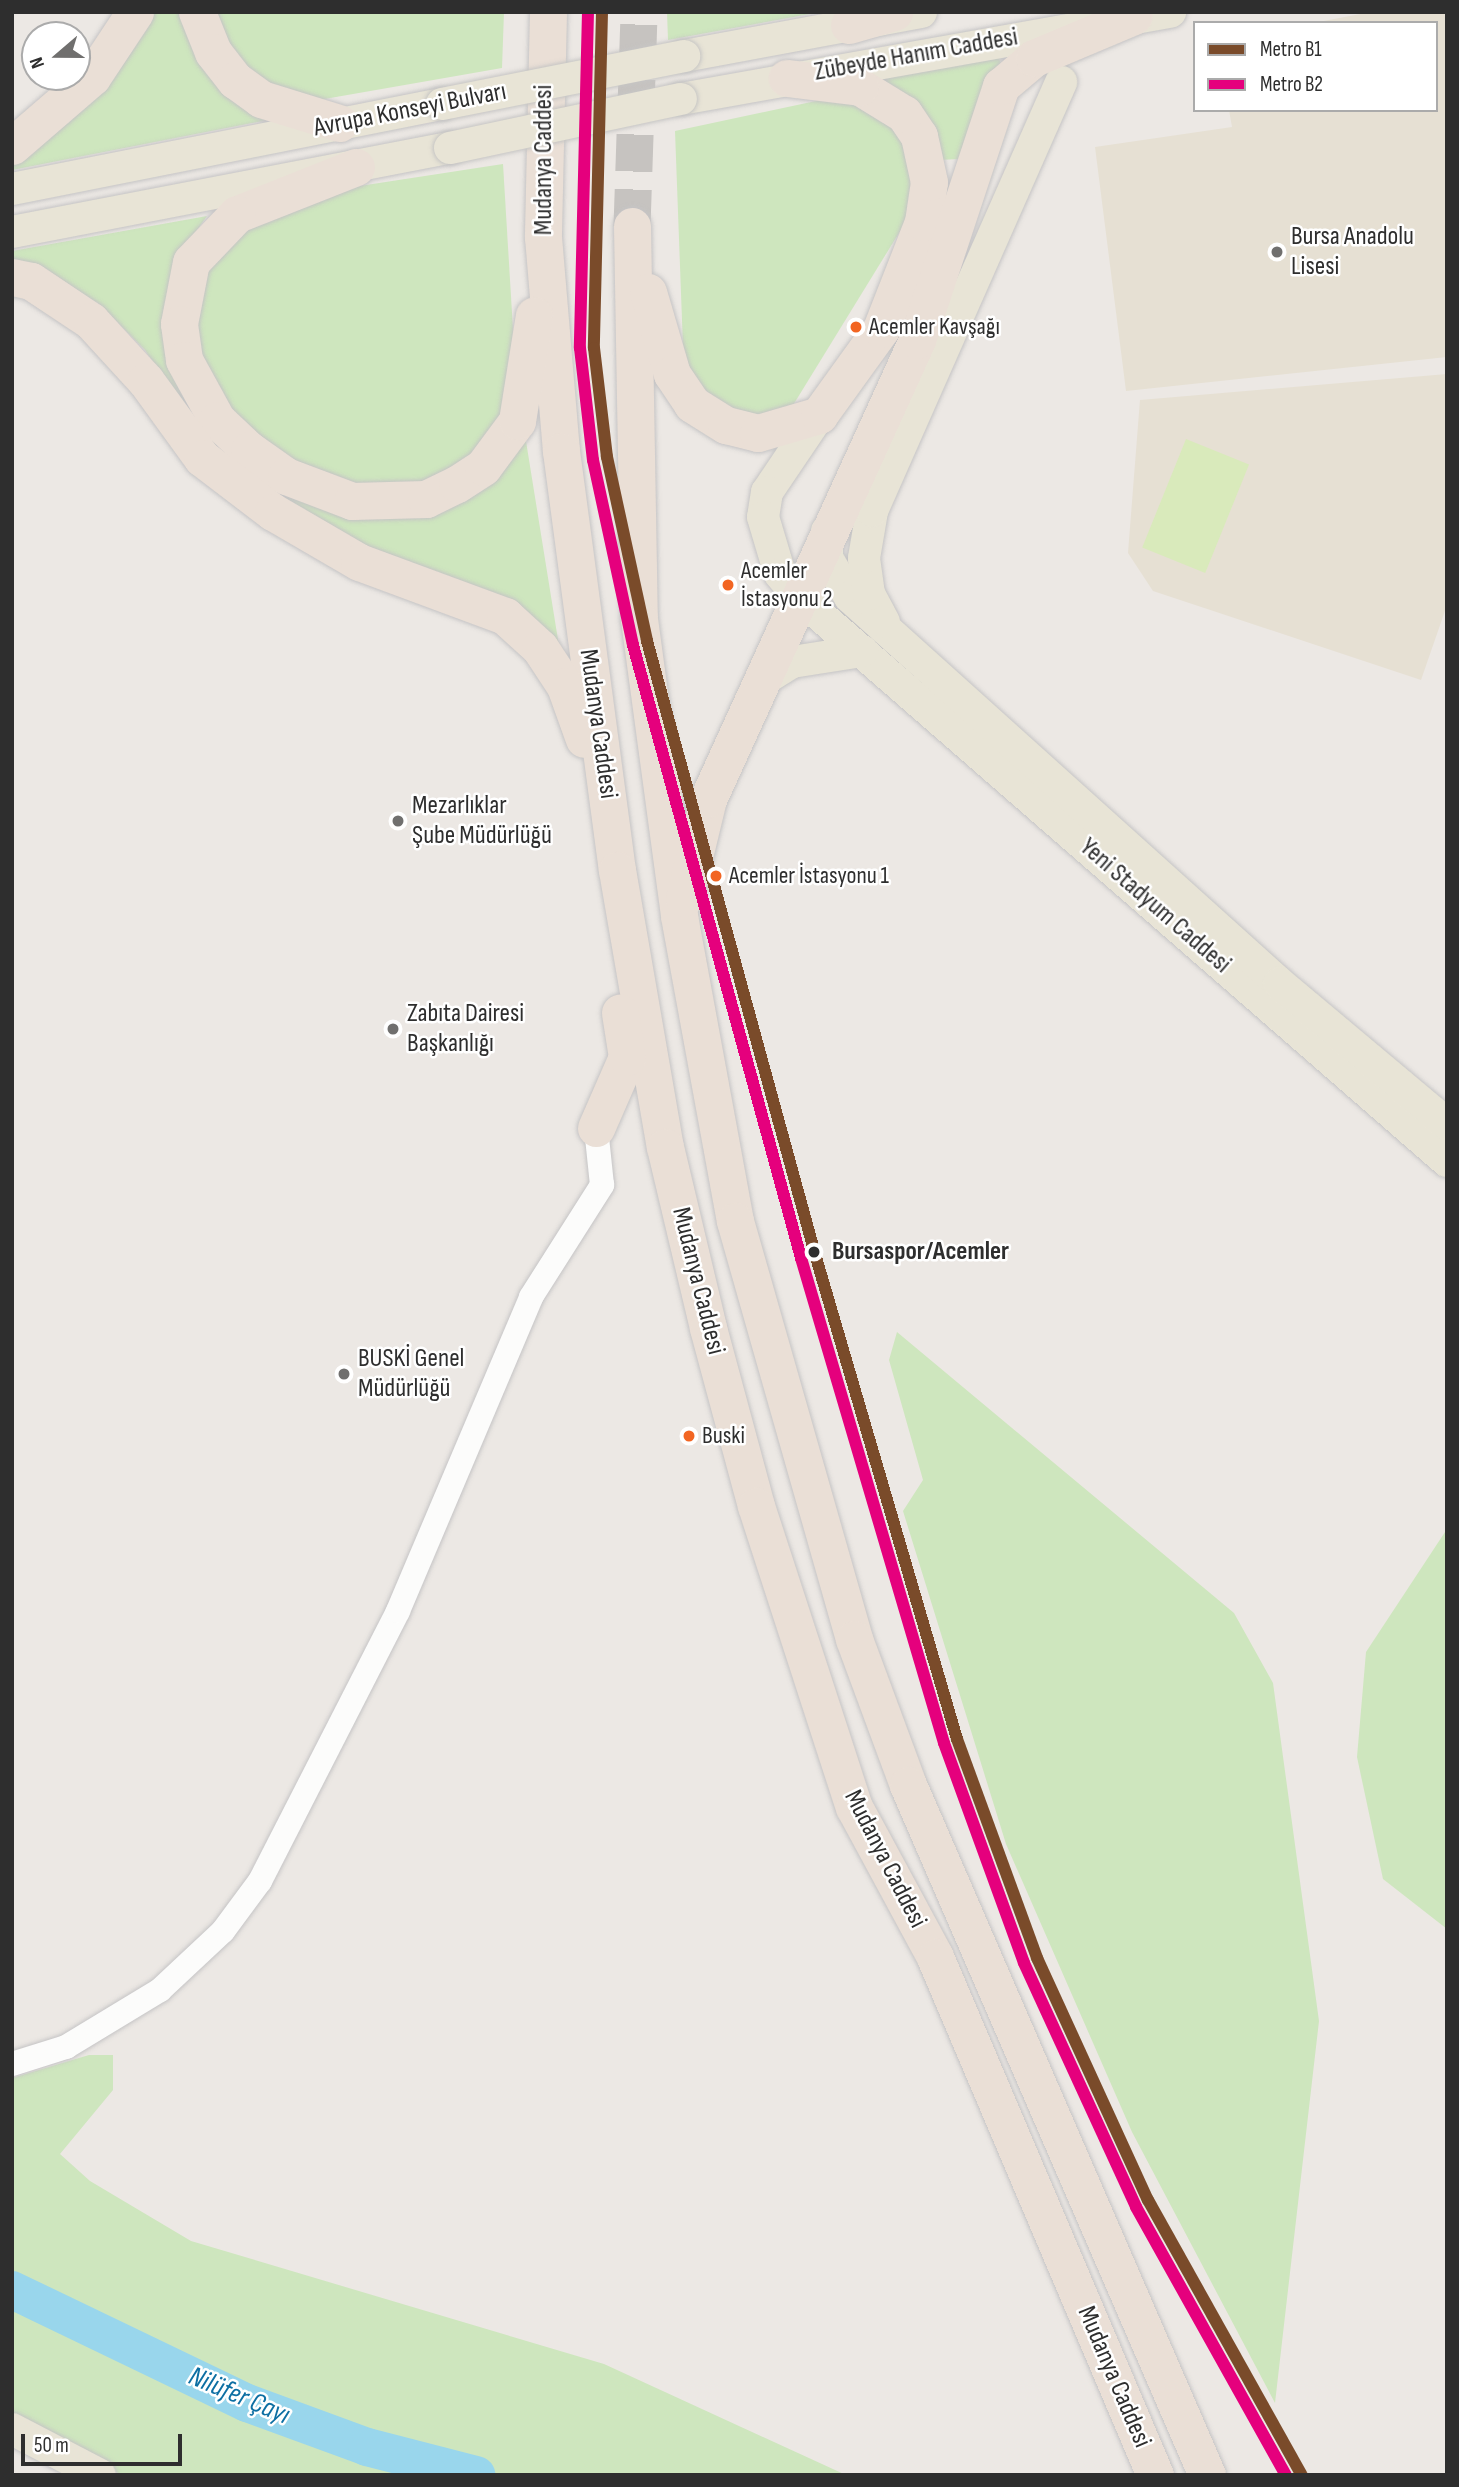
<!DOCTYPE html>
<meta charset="utf-8">
<style>
body{margin:0}
#map{position:relative;width:1459px;height:2487px;overflow:hidden;background:#ece8e4;font-family:"Sofia Sans Condensed",sans-serif}
div>[style]{position:absolute}
.education>*{inset:0;background:#e6e0d3}
.green>*{inset:0;background:#cee6be}
.pitch>*{inset:0;background:#d9eabb;transform-origin:0 0}
.river>*{height:38px;margin:-19px;padding:0 19px;transform-origin:19px;border-radius:19px;background:#99d6ec}
.highway-tunnel>*{height:37px;margin-top:-18.5px;transform-origin:0;background:repeating-linear-gradient(90deg,#c6c3c0 0 37px,transparent 0 55px)}
.roads{filter:drop-shadow(0 0 2px #c5c4c5) drop-shadow(0 0 2px #c5c4c5)}
.minor>*{height:24px;margin:-12px;padding:0 12px;transform-origin:12px;border-radius:12px;background:#fcfcfb}
.major>*{height:32px;margin:-16px;padding:0 16px;transform-origin:16px;border-radius:16px;background:#e8e4d6}
.highway>*{height:37px;margin:-18.5px;padding:0 18.5px;transform-origin:18.5px;border-radius:18.5px;background:#eadfd6}
.bridges{filter:drop-shadow(0 0 2px #c6c5c4) drop-shadow(0 0 2px #c6c5c4)}
.major-bridge>*{height:32px;margin:-16px;padding:0 16px;transform-origin:16px;border-radius:16px;background:#e8e4d6}
.metro-1>*{height:12px;margin:-6px;padding:0 6px;transform-origin:6px;border-radius:6px;background:#7a4b2a}
.metro-2>*{height:12px;margin:-6px;padding:0 6px;transform-origin:6px;border-radius:6px;background:#e5007d}
.dots>*{width:19px;height:19px;translate:-50% -50%;box-sizing:border-box;border:4px solid #fff;border-radius:50%}
span{translate:-50% -50%;white-space:nowrap;text-align:center;line-height:1.15;-webkit-text-stroke:5px #fff;paint-order:stroke}
.bus-label{font-size:24px;color:#2e2e2e}
.left{translate:0 -50%;text-align:left}
.street-label{font-size:26px;color:#2e2e2e}
.poi-label{font-size:26px;color:#2e2e2e}
.stop-label{font-size:26px;color:#2e2e2e;font-weight:700}
.water-label{font-size:28px;color:#0d6fa3;font-style:italic}
.frame{position:absolute;inset:0;border:14px solid #2e2e2e;pointer-events:none}
.legend{position:absolute;left:1193px;top:21px;width:245px;height:91px;box-sizing:border-box;background:#fff;border:2px solid #ababab;margin:0;padding:9px 12px;list-style:none;font-size:21px;color:#2e2e2e}
.legend li{display:flex;align-items:center;gap:14px;height:35px}
.legend b{width:35px;border:2px solid #ababab}
.north{position:absolute;left:21px;top:21px;width:70px;height:70px;box-sizing:border-box;background:#fff;border:2px solid #ababab;border-radius:50%;rotate:250deg;font-size:19px;font-weight:700;line-height:28px;text-align:center;color:#2e2e2e}
.north::after{content:'';display:block;margin:auto;width:24px;height:32px;background:#706f6e;clip-path:polygon(50% 0,100% 100%,50% 72%,0 100%)}
.scale{position:absolute;left:21px;top:2434px;width:161px;height:32px;box-sizing:border-box;border:4px solid #2e2e2e;border-top:0;padding-left:9px;font-size:21px;line-height:24px;white-space:nowrap;color:#2e2e2e;-webkit-text-stroke:5px #fff;paint-order:stroke}
</style>
<div id="map">
<div class="education">
<div style="clip-path:polygon(1371px 12px,1447px 12px,1447px 357px,1126px 391px,1095px 147px,1232px 127px,1229px 110px,1436px 110px,1436px 23px,1313px 23px)"></div>
<div style="clip-path:polygon(1447px 374px,1447px 605px,1421px 680px,1153px 591px,1128px 553px,1140px 400px)"></div>
</div>
<div class="green">
<div style="clip-path:polygon(146px 12px,181px 12px,273px 119px,12px 170px,12px 162px)"></div>
<div style="clip-path:polygon(210px 12px,504px 12px,502px 68px,313px 101px,276px 91px,234px 57px)"></div>
<div style="clip-path:polygon(667px 12px,821px 12px,668px 40px)"></div>
<div style="clip-path:polygon(998px 54px,1001px 65px,979px 96px,959px 159px,939px 160px,873px 78px)"></div>
<div style="clip-path:polygon(844px 95px,906px 132px,918px 202px,787px 415px,726px 415px,692px 377px,683px 347px,675px 131px)"></div>
<div style="clip-path:polygon(503px 164px,514px 346px,510px 404px,463px 464px,434px 481px,356px 487px,286px 458px,220px 401px,205px 375px,194px 331px,196px 288px,240px 224px,340px 189px)"></div>
<div style="clip-path:polygon(207px 216px,182px 251px,169px 357px,181px 394px,203px 426px,339px 511px,380px 519px,410px 516px,525px 435px,559px 646px,302px 516px,209px 445px,145px 350px,98px 303px,12px 261px,12px 251px)"></div>
<div style="clip-path:polygon(897px 1332px,1234px 1613px,1273px 1683px,1319px 2021px,1275px 2403px,1132px 2132px,1006px 1844px,903px 1511px,923px 1480px,889px 1360px)"></div>
<div style="clip-path:polygon(1447px 1529px,1447px 1929px,1383px 1879px,1357px 1757px,1366px 1652px)"></div>
<div style="clip-path:polygon(89px 2055px,113px 2055px,113px 2090px,60px 2154px,90px 2181px,191px 2241px,604px 2364px,846px 2475px,122px 2475px,12px 2419px,12px 2078px)"></div>
</div>
<div class="pitch">
<div style="left:1186px;top:439px;width:68px;height:117px;rotate:22deg"></div>
</div>
<div class="river">
<div style="left:12px;top:2290px;width:261px;rotate:25.7deg"></div>
<div style="left:247px;top:2403px;width:128px;rotate:20.1deg"></div>
<div style="left:367px;top:2447px;width:113px;rotate:14.4deg"></div>
</div>
<div class="highway-tunnel">
<div style="left:632px;top:226px;width:214px;rotate:-88.1deg"></div>
</div>
<div class="roads">
<div class="minor">
<div style="left:12px;top:2064px;width:57px;rotate:-17.5deg"></div>
<div style="left:66px;top:2047px;width:110px;rotate:-31.2deg"></div>
<div style="left:160px;top:1990px;width:86px;rotate:-43.1deg"></div>
<div style="left:223px;top:1931px;width:62px;rotate:-53.5deg"></div>
<div style="left:260px;top:1881px;width:303px;rotate:-62.9deg"></div>
<div style="left:398px;top:1611px;width:341px;rotate:-67deg"></div>
<div style="left:531px;top:1297px;width:133px;rotate:-57.6deg"></div>
<div style="left:602px;top:1185px;width:57px;rotate:-96deg"></div>
</div>
<div class="major">
<div style="left:684px;top:56px;width:241px;rotate:-10.5deg"></div>
<div style="left:681px;top:99px;width:497px;rotate:-10.1deg"></div>
<div style="left:12px;top:189px;width:438px;rotate:-11.2deg"></div>
<div style="left:12px;top:232px;width:446px;rotate:-10.9deg"></div>
<div style="left:819px;top:415px;width:93px;rotate:124deg"></div>
<div style="left:767px;top:492px;width:25px;rotate:99deg"></div>
<div style="left:763px;top:517px;width:59px;rotate:73.4deg"></div>
<div style="left:780px;top:574px;width:31px;rotate:50deg"></div>
<div style="left:800px;top:598px;width:858px;rotate:41.03deg"></div>
<div style="left:827px;top:531px;width:27px;rotate:90deg"></div>
<div style="left:827px;top:558px;width:45px;rotate:59.5deg"></div>
<div style="left:850px;top:597px;width:577px;rotate:41.98deg"></div>
<div style="left:1279px;top:983px;width:219px;rotate:40deg"></div>
<div style="left:884px;top:622px;width:32px;rotate:-118deg"></div>
<div style="left:869px;top:594px;width:36px;rotate:-98deg"></div>
<div style="left:864px;top:558px;width:48px;rotate:-80.3deg"></div>
<div style="left:872px;top:511px;width:469px;rotate:-66.2deg"></div>
<div style="left:768px;top:677px;width:28px;rotate:-32deg"></div>
<div style="left:792px;top:662px;width:71px;rotate:-8.9deg"></div>
<div style="left:12px;top:2429px;width:99px;rotate:27.6deg"></div>
</div>
<div class="highway">
<div style="left:197px;top:12px;width:43px;rotate:68.2deg"></div>
<div style="left:213px;top:52px;width:36px;rotate:52deg"></div>
<div style="left:235px;top:80px;width:32px;rotate:36deg"></div>
<div style="left:261px;top:99px;width:82px;rotate:17.1deg"></div>
<div style="left:548px;top:12px;width:225px;rotate:91.3deg"></div>
<div style="left:543px;top:237px;width:215px;rotate:85.2deg"></div>
<div style="left:561px;top:451px;width:423px;rotate:82.4deg"></div>
<div style="left:617px;top:870px;width:281px;rotate:80.2deg"></div>
<div style="left:665px;top:1147px;width:186px;rotate:76.6deg"></div>
<div style="left:708px;top:1328px;width:184px;rotate:74.9deg"></div>
<div style="left:756px;top:1506px;width:317px;rotate:72deg"></div>
<div style="left:854px;top:1807px;width:170px;rotate:61.6deg"></div>
<div style="left:935px;top:1957px;width:563px;rotate:66.99deg"></div>
<div style="left:849px;top:25px;width:47px;rotate:-16.1deg"></div>
<div style="left:12px;top:146px;width:106px;rotate:-40.8deg"></div>
<div style="left:92px;top:77px;width:78px;rotate:-56.5deg"></div>
<div style="left:356px;top:167px;width:128px;rotate:158.4deg"></div>
<div style="left:237px;top:214px;width:66px;rotate:133.8deg"></div>
<div style="left:191px;top:262px;width:63px;rotate:101deg"></div>
<div style="left:179px;top:324px;width:36px;rotate:82deg"></div>
<div style="left:184px;top:360px;width:68px;rotate:61.2deg"></div>
<div style="left:217px;top:420px;width:44px;rotate:43.2deg"></div>
<div style="left:249px;top:450px;width:45px;rotate:35.1deg"></div>
<div style="left:286px;top:476px;width:71px;rotate:20.7deg"></div>
<div style="left:352px;top:501px;width:74px;rotate:-1.5deg"></div>
<div style="left:426px;top:499px;width:34px;rotate:-26deg"></div>
<div style="left:457px;top:484px;width:31px;rotate:-33deg"></div>
<div style="left:483px;top:467px;width:57px;rotate:-53.5deg"></div>
<div style="left:517px;top:421px;width:107px;rotate:-80.9deg"></div>
<div style="left:632px;top:226px;width:393px;rotate:89deg"></div>
<div style="left:639px;top:619px;width:300px;rotate:82.3deg"></div>
<div style="left:679px;top:916px;width:310px;rotate:79.6deg"></div>
<div style="left:735px;top:1221px;width:435px;rotate:74.1deg"></div>
<div style="left:854px;top:1639px;width:156px;rotate:69.7deg"></div>
<div style="left:908px;top:1785px;width:752px;rotate:66.57deg"></div>
<div style="left:12px;top:277px;width:19px;rotate:12deg"></div>
<div style="left:31px;top:281px;width:72px;rotate:33.7deg"></div>
<div style="left:91px;top:321px;width:81px;rotate:47.5deg"></div>
<div style="left:146px;top:381px;width:95px;rotate:54deg"></div>
<div style="left:202px;top:458px;width:89px;rotate:37.3deg"></div>
<div style="left:273px;top:512px;width:99px;rotate:30.2deg"></div>
<div style="left:359px;top:562px;width:156px;rotate:20.3deg"></div>
<div style="left:505px;top:616px;width:47px;rotate:42.4deg"></div>
<div style="left:540px;top:648px;width:45px;rotate:56.7deg"></div>
<div style="left:565px;top:686px;width:56px;rotate:70.3deg"></div>
<div style="left:648px;top:292px;width:85px;rotate:73.7deg"></div>
<div style="left:672px;top:374px;width:36px;rotate:56deg"></div>
<div style="left:692px;top:404px;width:40px;rotate:32deg"></div>
<div style="left:726px;top:425px;width:33px;rotate:14deg"></div>
<div style="left:758px;top:433px;width:64px;rotate:-16.4deg"></div>
<div style="left:819px;top:415px;width:106px;rotate:-54.2deg"></div>
<div style="left:881px;top:329px;width:115px;rotate:-68.6deg"></div>
<div style="left:923px;top:222px;width:40px;rotate:-81.5deg"></div>
<div style="left:929px;top:182px;width:47px;rotate:-102.3deg"></div>
<div style="left:919px;top:136px;width:27px;rotate:-124deg"></div>
<div style="left:904px;top:114px;width:52px;rotate:-148.5deg"></div>
<div style="left:860px;top:87px;width:74px;rotate:-173deg"></div>
<div style="left:684px;top:898px;width:102px;rotate:-76.4deg"></div>
<div style="left:708px;top:799px;width:504px;rotate:-65.52deg"></div>
<div style="left:917px;top:340px;width:268px;rotate:-71.7deg"></div>
<div style="left:1001px;top:86px;width:43px;rotate:-40.3deg"></div>
<div style="left:1034px;top:58px;width:108px;rotate:-22.8deg"></div>
<div style="left:596px;top:1128px;width:77px;rotate:-66.4deg"></div>
<div style="left:627px;top:1057px;width:45px;rotate:-99deg"></div>
</div>
</div>
<div class="bridges">
<div class="major-bridge">
<div style="left:442px;top:104px;width:247px;rotate:-11.2deg"></div>
<div style="left:450px;top:148px;width:236px;rotate:-12deg"></div>
</div>
</div>
<div class="metro-1">
<div style="left:602px;top:12px;width:336px;rotate:91.4deg"></div>
<div style="left:594px;top:348px;width:110px;rotate:83.2deg"></div>
<div style="left:607px;top:457px;width:188px;rotate:77.7deg"></div>
<div style="left:647px;top:641px;width:636px;rotate:74.67deg"></div>
<div style="left:815px;top:1254px;width:505px;rotate:73.68deg"></div>
<div style="left:957px;top:1739px;width:233px;rotate:69.9deg"></div>
<div style="left:1037px;top:1958px;width:266px;rotate:65.4deg"></div>
<div style="left:1148px;top:2200px;width:315px;rotate:60.8deg"></div>
</div>
<div class="metro-2">
<div style="left:588px;top:12px;width:336px;rotate:91.4deg"></div>
<div style="left:580px;top:348px;width:113px;rotate:83.4deg"></div>
<div style="left:593px;top:460px;width:189px;rotate:77.8deg"></div>
<div style="left:633px;top:645px;width:636px;rotate:74.67deg"></div>
<div style="left:801px;top:1258px;width:506px;rotate:73.57deg"></div>
<div style="left:944px;top:1743px;width:234px;rotate:70deg"></div>
<div style="left:1024px;top:1963px;width:268px;rotate:65.3deg"></div>
<div style="left:1136px;top:2207px;width:307px;rotate:60.8deg"></div>
</div>
<div class="dots">
<div style="left:1277px;top:252px;background:#706f6e"></div>
<div style="left:856px;top:327px;background:#f26522"></div>
<div style="left:728px;top:585px;background:#f26522"></div>
<div style="left:398px;top:821px;background:#706f6e"></div>
<div style="left:716px;top:876px;background:#f26522"></div>
<div style="left:393px;top:1029px;background:#706f6e"></div>
<div style="left:814px;top:1252px;background:#2e2e2e"></div>
<div style="left:344px;top:1374px;background:#706f6e"></div>
<div style="left:689px;top:1436px;background:#f26522"></div>
</div>
<div class="bus-label">
<span class="left" style="left:869px;top:327px">Acemler Kavşağı</span>
<span class="left" style="left:741px;top:585px">Acemler<br>İstasyonu 2</span>
<span class="left" style="left:729px;top:876px">Acemler İstasyonu 1</span>
<span class="left" style="left:702px;top:1436px">Buski</span>
</div>
<div class="street-label">
<span style="left:916px;top:55px;rotate:-10deg">Zübeyde Hanım Caddesi</span>
<span style="left:410px;top:110px;rotate:-11deg">Avrupa Konseyi Bulvarı</span>
<span style="left:544px;top:160px;rotate:-90deg">Mudanya Caddesi</span>
<span style="left:598px;top:724px;rotate:82deg">Mudanya Caddesi</span>
<span style="left:1155px;top:906px;rotate:41deg">Yeni Stadyum Caddesi</span>
<span style="left:698px;top:1281px;rotate:76deg">Mudanya Caddesi</span>
<span style="left:885px;top:1859px;rotate:63deg">Mudanya Caddesi</span>
<span style="left:1114px;top:2377px;rotate:67deg">Mudanya Caddesi</span>
</div>
<div class="poi-label">
<span class="left" style="left:1291px;top:252px">Bursa Anadolu<br>Lisesi</span>
<span class="left" style="left:412px;top:821px">Mezarlıklar<br>Şube Müdürlüğü</span>
<span class="left" style="left:407px;top:1029px">Zabıta Dairesi<br>Başkanlığı</span>
<span class="left" style="left:358px;top:1374px">BUSKİ Genel<br>Müdürlüğü</span>
</div>
<div class="stop-label">
<span class="left" style="left:832px;top:1252px">Bursaspor/Acemler</span>
</div>
<div class="water-label">
<span style="left:239px;top:2396px;rotate:23deg">Nilüfer Çayı</span>
</div>
<div class="frame"></div>
<ul class="legend">
<li><b style="height:9px;background:#7a4b2a"></b>Metro B1</li>
<li><b style="height:9px;background:#e5007d"></b>Metro B2</li>
</ul>
<div class="north">N</div>
<div class="scale">50 m</div>
</div>
